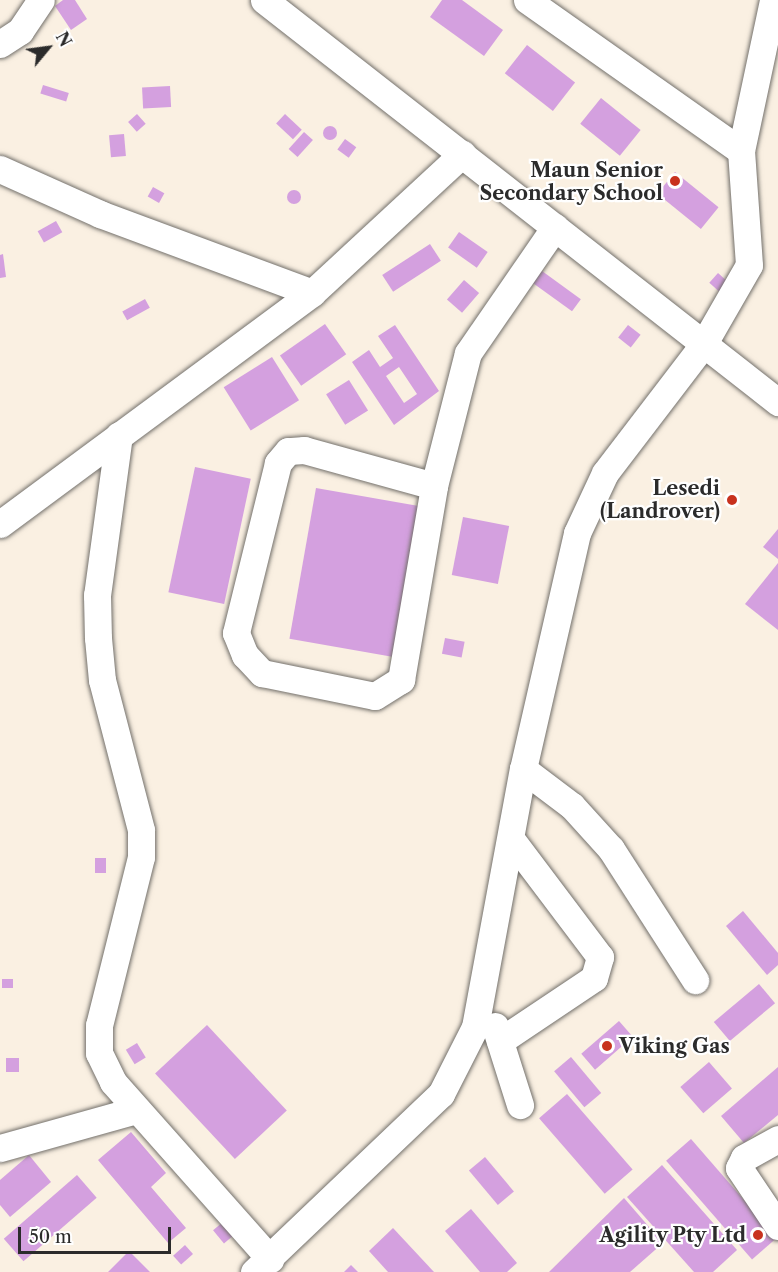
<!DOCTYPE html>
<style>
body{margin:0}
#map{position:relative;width:778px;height:1272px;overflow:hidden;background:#faf0e2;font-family:"Libre Caslon Text",serif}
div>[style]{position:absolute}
.building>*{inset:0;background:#d4a0df;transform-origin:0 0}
.round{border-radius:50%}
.roads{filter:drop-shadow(0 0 2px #73706b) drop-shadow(0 0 2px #73706b)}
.minor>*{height:27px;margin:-13.5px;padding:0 13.5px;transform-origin:13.5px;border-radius:13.5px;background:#fff}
.dots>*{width:16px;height:16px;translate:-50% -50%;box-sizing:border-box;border:3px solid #fff;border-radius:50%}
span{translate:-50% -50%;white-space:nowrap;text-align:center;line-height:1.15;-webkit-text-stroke:4.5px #fff;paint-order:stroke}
.poi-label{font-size:20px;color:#2b2b2b;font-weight:700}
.right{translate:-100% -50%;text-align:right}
.left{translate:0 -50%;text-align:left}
.north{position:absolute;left:18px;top:18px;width:60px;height:60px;-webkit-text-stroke:4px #fff;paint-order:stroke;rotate:61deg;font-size:16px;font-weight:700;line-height:24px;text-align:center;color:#2b2b2b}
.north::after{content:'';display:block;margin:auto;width:21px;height:27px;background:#2b2b2b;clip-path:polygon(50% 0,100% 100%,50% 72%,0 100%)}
.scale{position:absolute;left:18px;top:1227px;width:153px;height:27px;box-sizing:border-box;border:3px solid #2b2b2b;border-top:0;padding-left:8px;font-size:18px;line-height:21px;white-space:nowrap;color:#2b2b2b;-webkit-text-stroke:4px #fff;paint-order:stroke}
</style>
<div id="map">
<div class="building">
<div style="clip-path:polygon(63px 0,75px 0,87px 19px,71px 30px,55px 6px)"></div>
<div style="clip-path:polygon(442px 0,462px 0,503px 30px,484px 56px,430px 17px)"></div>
<div style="left:527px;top:45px;width:61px;height:36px;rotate:38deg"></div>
<div style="left:43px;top:85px;width:27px;height:9px;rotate:17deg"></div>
<div style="left:170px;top:86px;width:21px;height:28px;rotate:87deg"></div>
<div style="left:601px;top:98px;width:51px;height:33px;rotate:39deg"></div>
<div style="left:137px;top:114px;width:13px;height:12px;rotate:48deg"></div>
<div style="left:285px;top:114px;width:23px;height:13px;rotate:43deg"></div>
<div class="round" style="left:323px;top:126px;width:14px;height:14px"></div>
<div style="left:304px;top:132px;width:12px;height:23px;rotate:42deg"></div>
<div style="left:124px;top:134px;width:22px;height:15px;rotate:85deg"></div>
<div style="left:345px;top:139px;width:14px;height:13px;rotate:36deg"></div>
<div style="left:675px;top:172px;width:56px;height:28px;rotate:39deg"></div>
<div style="left:153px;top:187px;width:13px;height:11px;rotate:29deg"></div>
<div class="round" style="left:287px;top:190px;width:14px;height:14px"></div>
<div style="left:56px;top:221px;width:13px;height:21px;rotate:61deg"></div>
<div style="left:459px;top:232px;width:35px;height:19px;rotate:35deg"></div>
<div style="left:430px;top:244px;width:20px;height:57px;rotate:57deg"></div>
<div style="clip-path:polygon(3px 254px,6px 277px,0 278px,0 255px)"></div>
<div style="left:542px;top:271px;width:48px;height:15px;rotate:36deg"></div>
<div style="left:718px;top:273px;width:15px;height:13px;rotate:42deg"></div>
<div style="left:464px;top:280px;width:20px;height:26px;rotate:41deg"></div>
<div style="left:145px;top:299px;width:10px;height:26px;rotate:61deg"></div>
<div style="left:325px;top:324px;width:37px;height:55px;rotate:55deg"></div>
<div style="clip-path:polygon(evenodd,395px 325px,439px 391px,394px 425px,352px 362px,369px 350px,380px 367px,393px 358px,378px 336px,395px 325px,399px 367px,417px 394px,404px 403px,386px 376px,399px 367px)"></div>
<div style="left:628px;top:325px;width:16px;height:16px;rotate:38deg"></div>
<div style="left:272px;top:357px;width:51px;height:57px;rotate:58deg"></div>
<div style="left:349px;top:380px;width:36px;height:27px;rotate:58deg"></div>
<div style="left:195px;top:467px;width:57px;height:128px;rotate:12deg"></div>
<div style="left:316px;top:488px;width:110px;height:153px;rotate:10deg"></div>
<div style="left:463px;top:517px;width:47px;height:59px;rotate:11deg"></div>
<div style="clip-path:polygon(778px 529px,778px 559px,763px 547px)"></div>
<div style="clip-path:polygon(778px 563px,778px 630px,745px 604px)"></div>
<div style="left:445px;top:638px;width:20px;height:16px;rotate:11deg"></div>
<div style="left:95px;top:858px;width:11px;height:15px"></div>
<div style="clip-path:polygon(743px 911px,778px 953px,778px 965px,767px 975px,726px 926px)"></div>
<div style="left:2px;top:979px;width:11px;height:9px"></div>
<div style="left:759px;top:984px;width:25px;height:59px;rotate:50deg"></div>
<div style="left:619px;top:1021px;width:21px;height:50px;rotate:49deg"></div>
<div style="left:207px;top:1025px;width:117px;height:71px;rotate:47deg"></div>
<div style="left:137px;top:1043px;width:17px;height:13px;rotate:59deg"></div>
<div style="left:571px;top:1057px;width:47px;height:22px;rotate:50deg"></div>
<div style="left:6px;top:1058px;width:13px;height:14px"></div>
<div style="left:709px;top:1062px;width:35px;height:38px;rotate:49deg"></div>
<div style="clip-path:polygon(778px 1067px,778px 1115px,744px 1143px,721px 1116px)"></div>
<div style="left:567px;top:1094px;width:100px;height:37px;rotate:49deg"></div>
<div style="clip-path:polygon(131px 1132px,166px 1173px,151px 1187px,186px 1228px,168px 1243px,98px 1160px)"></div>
<div style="left:691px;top:1139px;width:131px;height:33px;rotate:49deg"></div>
<div style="clip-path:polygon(29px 1155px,51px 1182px,10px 1217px,0 1205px,0 1180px)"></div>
<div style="left:485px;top:1157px;width:45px;height:21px;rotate:50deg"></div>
<div style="clip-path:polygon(662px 1165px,737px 1250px,713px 1272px,694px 1272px,627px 1197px)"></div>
<div style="left:77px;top:1175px;width:30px;height:97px;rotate:49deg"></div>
<div style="clip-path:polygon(624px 1198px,663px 1243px,630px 1272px,549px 1272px)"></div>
<div style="clip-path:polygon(471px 1209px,517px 1263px,507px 1272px,480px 1272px,445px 1231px)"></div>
<div style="left:223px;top:1222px;width:17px;height:13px;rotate:50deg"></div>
<div style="clip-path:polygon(393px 1228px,434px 1272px,388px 1272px,369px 1251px)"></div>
<div style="left:185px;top:1245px;width:12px;height:16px;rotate:48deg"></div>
<div style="clip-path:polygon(129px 1251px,150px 1272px,108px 1272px)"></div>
<div style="clip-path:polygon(351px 1265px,358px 1272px,344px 1272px)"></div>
</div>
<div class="roads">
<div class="minor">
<div style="left:264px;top:0;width:653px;rotate:38.03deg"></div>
<div style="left:527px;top:0;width:262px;rotate:35.2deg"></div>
<div style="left:0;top:44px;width:24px;rotate:-33deg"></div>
<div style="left:20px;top:31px;width:37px;rotate:-56deg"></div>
<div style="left:0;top:169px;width:110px;rotate:24.2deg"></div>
<div style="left:100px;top:214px;width:226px;rotate:20.4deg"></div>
<div style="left:119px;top:435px;width:162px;rotate:97.8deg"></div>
<div style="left:97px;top:595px;width:43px;rotate:88.7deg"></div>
<div style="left:98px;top:638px;width:42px;rotate:84.6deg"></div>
<div style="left:102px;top:680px;width:155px;rotate:75.4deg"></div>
<div style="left:141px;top:830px;width:27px;rotate:90deg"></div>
<div style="left:141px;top:857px;width:173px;rotate:104deg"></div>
<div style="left:99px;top:1025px;width:28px;rotate:90deg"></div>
<div style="left:99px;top:1053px;width:32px;rotate:64deg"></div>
<div style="left:113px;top:1082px;width:237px;rotate:48.4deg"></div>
<div style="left:434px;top:486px;width:135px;rotate:-164.5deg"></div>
<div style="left:304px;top:450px;width:16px;rotate:176deg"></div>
<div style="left:288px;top:451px;width:16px;rotate:130deg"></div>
<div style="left:278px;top:463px;width:175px;rotate:103.9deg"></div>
<div style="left:236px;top:633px;width:24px;rotate:68deg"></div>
<div style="left:245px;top:655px;width:25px;rotate:47deg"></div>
<div style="left:262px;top:673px;width:115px;rotate:11.5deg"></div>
<div style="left:375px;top:696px;width:31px;rotate:-32deg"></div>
<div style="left:401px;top:680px;width:197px;rotate:-80.3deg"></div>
<div style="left:434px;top:486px;width:137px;rotate:-75.7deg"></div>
<div style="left:468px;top:353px;width:153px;rotate:-55.4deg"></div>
<div style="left:0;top:524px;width:388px;rotate:-36.5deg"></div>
<div style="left:312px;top:293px;width:205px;rotate:-42.8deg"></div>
<div style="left:523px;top:769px;width:61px;rotate:37.1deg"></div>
<div style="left:572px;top:806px;width:58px;rotate:47.8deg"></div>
<div style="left:611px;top:849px;width:156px;rotate:57.3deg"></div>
<div style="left:495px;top:1026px;width:83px;rotate:72.4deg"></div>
<div style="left:500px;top:1041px;width:113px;rotate:-33.8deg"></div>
<div style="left:594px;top:978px;width:22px;rotate:-74deg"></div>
<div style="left:600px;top:957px;width:148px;rotate:-127deg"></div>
<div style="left:778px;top:1139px;width:39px;rotate:151deg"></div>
<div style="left:744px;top:1158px;width:11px;rotate:117deg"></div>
<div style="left:739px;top:1168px;width:70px;rotate:56.1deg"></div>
<div style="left:0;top:1148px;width:141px;rotate:-15.6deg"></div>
<div style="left:254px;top:1272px;width:258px;rotate:-43.6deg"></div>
<div style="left:441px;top:1094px;width:75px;rotate:-63.1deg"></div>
<div style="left:475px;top:1027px;width:262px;rotate:-79.5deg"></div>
<div style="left:523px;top:769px;width:242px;rotate:-77.1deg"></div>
<div style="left:577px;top:533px;width:66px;rotate:-65deg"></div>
<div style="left:605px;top:473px;width:161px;rotate:-52.6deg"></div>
<div style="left:703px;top:345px;width:92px;rotate:-60.1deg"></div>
<div style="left:749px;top:265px;width:114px;rotate:-94deg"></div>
<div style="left:741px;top:151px;width:154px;rotate:-78deg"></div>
</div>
</div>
<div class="dots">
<div style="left:675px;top:181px;background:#c8321e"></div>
<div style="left:732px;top:500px;background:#c8321e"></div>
<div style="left:607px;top:1046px;background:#c8321e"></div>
<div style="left:758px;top:1235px;background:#c8321e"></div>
</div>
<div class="poi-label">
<span class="right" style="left:663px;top:182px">Maun Senior<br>Secondary School</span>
<span class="right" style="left:720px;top:500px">Lesedi<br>(Landrover)</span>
<span class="left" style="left:619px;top:1046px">Viking Gas</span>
<span class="right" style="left:746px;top:1235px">Agility Pty Ltd</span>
</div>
<div class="north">N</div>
<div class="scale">50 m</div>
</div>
